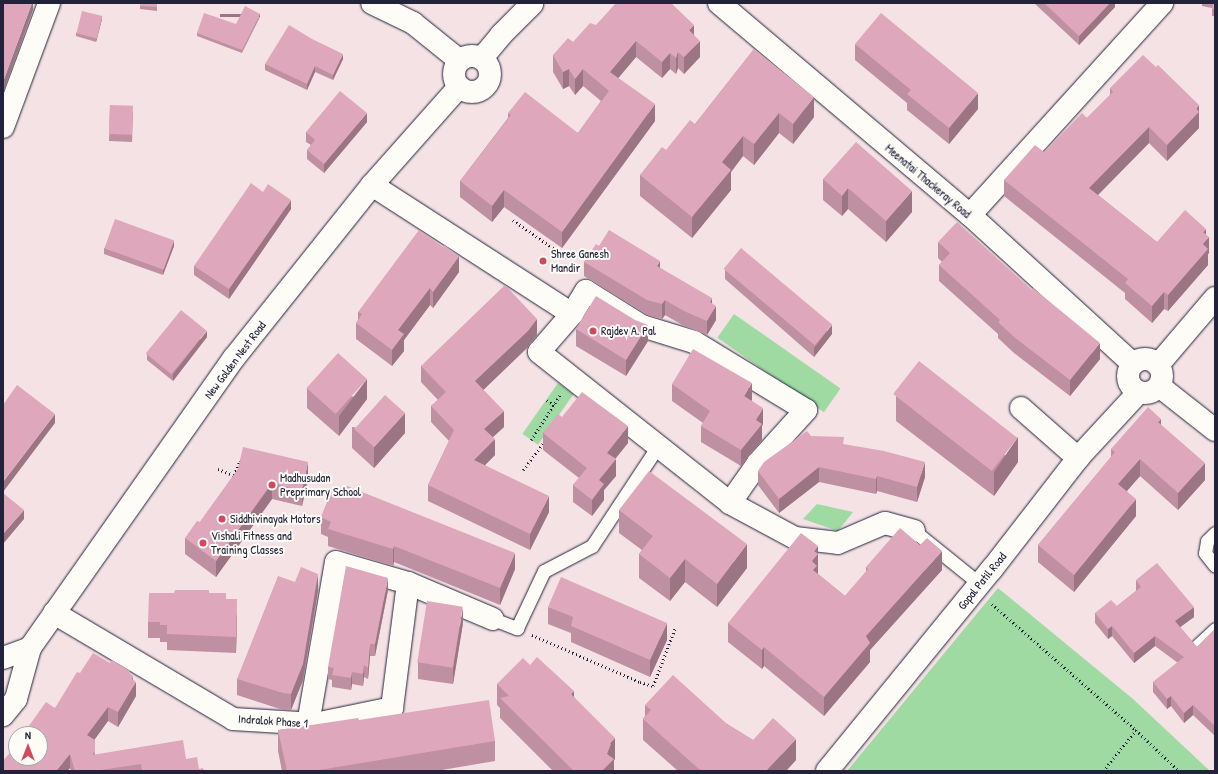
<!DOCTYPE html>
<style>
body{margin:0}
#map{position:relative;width:1218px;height:774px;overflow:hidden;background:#f4e2e5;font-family:"Patrick Hand",sans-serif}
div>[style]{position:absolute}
.green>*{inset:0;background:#9edaa2;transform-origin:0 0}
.path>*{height:2.5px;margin-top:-1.25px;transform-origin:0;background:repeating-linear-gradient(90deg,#22223b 0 1px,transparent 0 4px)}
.roads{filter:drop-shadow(0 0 1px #22223b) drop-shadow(0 0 1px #22223b)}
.lane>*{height:13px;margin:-6.5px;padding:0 6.5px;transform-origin:6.5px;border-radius:6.5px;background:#fdfcf7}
.street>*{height:22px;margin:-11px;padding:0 11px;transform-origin:11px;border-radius:11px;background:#fdfcf7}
.secondary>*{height:22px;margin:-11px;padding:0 11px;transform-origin:11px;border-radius:11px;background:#fdfcf7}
.secondary>.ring{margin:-11px;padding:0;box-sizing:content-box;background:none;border:22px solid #fdfcf7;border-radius:50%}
.wall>*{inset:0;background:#bf90a1}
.shaded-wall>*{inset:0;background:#9b7583;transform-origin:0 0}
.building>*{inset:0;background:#dea7bb;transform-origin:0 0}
.dots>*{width:11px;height:11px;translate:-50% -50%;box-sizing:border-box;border:2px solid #fdfcf7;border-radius:50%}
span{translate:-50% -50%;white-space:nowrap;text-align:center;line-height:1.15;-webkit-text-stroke:4px #fdfcf7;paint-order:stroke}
.street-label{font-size:12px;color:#22223b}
.poi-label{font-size:12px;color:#22223b}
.left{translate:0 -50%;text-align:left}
.frame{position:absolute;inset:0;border:4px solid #22223b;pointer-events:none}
.north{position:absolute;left:8px;top:726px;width:40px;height:40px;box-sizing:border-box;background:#fdfcf7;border:1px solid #a5a5ac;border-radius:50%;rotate:0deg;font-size:11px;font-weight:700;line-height:16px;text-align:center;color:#22223b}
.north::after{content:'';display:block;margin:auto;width:14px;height:18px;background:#d1495b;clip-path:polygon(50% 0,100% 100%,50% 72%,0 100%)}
</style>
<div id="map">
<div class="green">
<div style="left:734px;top:314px;width:130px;height:29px;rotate:35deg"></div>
<div style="left:558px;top:383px;width:19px;height:62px;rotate:35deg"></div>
<div style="clip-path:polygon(817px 504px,853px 512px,838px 531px,803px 519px)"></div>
<div style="clip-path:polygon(998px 588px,1133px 699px,1210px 771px,847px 771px)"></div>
</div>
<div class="path">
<div style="left:513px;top:220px;width:65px;rotate:34.9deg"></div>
<div style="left:547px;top:400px;width:9px;rotate:36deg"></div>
<div style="left:531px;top:440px;width:54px;rotate:-57.2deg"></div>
<div style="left:218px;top:469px;width:17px;rotate:21deg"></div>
<div style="left:234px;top:475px;width:16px;rotate:-68deg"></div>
<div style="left:240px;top:460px;width:2px;rotate:27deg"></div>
<div style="left:523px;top:470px;width:36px;rotate:-53deg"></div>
<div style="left:992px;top:604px;width:191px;rotate:41.2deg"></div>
<div style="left:532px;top:635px;width:118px;rotate:23.5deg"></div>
<div style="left:640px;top:682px;width:14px;rotate:17deg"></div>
<div style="left:653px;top:686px;width:62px;rotate:-69.2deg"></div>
<div style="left:1103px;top:771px;width:53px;rotate:-51.2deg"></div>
<div style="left:1136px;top:730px;width:59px;rotate:43.6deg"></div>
</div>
<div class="roads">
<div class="lane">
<div style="left:914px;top:531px;width:85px;rotate:38.8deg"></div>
<div style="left:1215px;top:533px;width:11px;rotate:135deg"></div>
<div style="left:1207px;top:541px;width:12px;rotate:99deg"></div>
<div style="left:1205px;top:553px;width:16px;rotate:52deg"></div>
<div style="left:493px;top:619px;width:26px;rotate:21deg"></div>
<div style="left:517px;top:628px;width:63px;rotate:-64.7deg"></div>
<div style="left:544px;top:571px;width:54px;rotate:-27.5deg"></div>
<div style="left:592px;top:546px;width:120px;rotate:-56.6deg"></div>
<div style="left:1197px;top:646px;width:25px;rotate:-43deg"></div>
</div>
<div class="street">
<div style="left:3px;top:127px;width:132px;rotate:-69.6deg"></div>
<div style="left:372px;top:185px;width:238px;rotate:32.8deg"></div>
<div style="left:572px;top:314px;width:50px;rotate:131deg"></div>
<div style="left:539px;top:352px;width:243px;rotate:38.3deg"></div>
<div style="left:730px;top:503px;width:74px;rotate:28.3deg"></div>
<div style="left:795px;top:538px;width:43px;rotate:6.6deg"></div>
<div style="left:838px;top:543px;width:51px;rotate:-23.1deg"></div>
<div style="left:885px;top:523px;width:30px;rotate:15deg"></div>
<div style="left:970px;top:215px;width:286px;rotate:-47.8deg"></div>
<div style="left:572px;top:314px;width:27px;rotate:-59deg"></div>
<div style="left:586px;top:291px;width:66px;rotate:32deg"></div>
<div style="left:642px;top:326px;width:54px;rotate:17.1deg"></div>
<div style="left:694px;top:342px;width:131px;rotate:31.3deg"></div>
<div style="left:806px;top:410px;width:72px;rotate:132.2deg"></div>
<div style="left:758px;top:463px;width:49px;rotate:125deg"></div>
<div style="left:1158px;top:365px;width:88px;rotate:-49.6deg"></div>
<div style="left:1021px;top:408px;width:76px;rotate:41.3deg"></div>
<div style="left:54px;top:613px;width:208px;rotate:30.6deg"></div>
<div style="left:233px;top:719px;width:82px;rotate:3.5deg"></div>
<div style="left:315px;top:724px;width:79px;rotate:-11.7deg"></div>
<div style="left:392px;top:708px;width:126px;rotate:-82.7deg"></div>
<div style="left:308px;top:724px;width:164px;rotate:-80.2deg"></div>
<div style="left:336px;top:562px;width:75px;rotate:16.3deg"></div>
<div style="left:408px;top:583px;width:92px;rotate:23deg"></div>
<div style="left:827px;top:771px;width:261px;rotate:-50.8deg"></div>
<div style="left:992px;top:569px;width:140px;rotate:-52.2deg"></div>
<div style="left:1078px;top:458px;width:88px;rotate:-47.3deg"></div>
</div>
<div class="secondary">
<div style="left:372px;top:3px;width:46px;rotate:26deg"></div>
<div style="left:413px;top:23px;width:59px;rotate:38.8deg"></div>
<div style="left:719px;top:3px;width:329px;rotate:40.2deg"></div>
<div style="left:970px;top:215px;width:221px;rotate:42.4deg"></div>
<div class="ring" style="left:454px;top:56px;width:14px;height:14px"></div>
<div style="left:482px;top:58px;width:30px;rotate:-50deg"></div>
<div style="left:501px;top:35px;width:44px;rotate:-45deg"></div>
<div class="ring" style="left:1128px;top:359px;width:12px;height:12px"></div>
<div style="left:1159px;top:386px;width:71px;rotate:38.2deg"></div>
<div style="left:30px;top:648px;width:355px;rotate:-54.9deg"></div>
<div style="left:234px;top:358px;width:221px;rotate:-51.4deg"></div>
<div style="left:372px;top:185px;width:131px;rotate:-48.4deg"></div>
<div style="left:3px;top:658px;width:29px;rotate:-20deg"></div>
<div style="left:30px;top:648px;width:53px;rotate:105.4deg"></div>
<div style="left:16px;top:699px;width:21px;rotate:129deg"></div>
</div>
</div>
<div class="wall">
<div style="clip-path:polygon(140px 3px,157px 3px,157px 11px,140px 9px)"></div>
<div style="clip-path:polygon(1034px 3px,1115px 3px,1115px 7px,1079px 45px)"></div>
<div style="clip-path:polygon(1202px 3px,1215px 3px,1215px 16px,1212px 16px,1212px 8px,1202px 6px)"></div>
<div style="clip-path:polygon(260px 17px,242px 53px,197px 36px,197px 33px,236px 24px)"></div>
<div style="clip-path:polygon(102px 19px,96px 42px,76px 36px,76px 33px)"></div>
<div style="clip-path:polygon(694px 35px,700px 57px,684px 74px,678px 68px,676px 74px,670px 69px,662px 78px,636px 57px,618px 78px,655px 121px,562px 248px,504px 207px,492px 222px,460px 197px,460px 181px,508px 118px,508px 113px,578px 133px,601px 101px,583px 86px,575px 95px,569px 86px,563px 89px,553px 72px,553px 55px,573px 42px)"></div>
<div style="clip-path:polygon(855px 44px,978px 109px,949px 144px,907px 110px,907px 103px,855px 60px)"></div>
<div style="clip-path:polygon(754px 49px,814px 117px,793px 144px,779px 133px,754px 165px,743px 156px,731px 172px,731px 190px,692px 238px,640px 196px,640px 175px,695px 124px)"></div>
<div style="clip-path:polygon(343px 59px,333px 80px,315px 72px,307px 90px,265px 70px,265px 64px)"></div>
<div style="clip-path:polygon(1110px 88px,1199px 111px,1199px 128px,1167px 161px,1149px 143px,1098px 195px,1157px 242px,1206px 235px,1209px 253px,1208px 254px,1208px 265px,1168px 311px,1164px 309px,1152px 323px,1125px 299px,1125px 293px,1004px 196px,1004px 180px,1044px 152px,1087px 118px,1110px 95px)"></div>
<div style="clip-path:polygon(110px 105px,133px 112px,132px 142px,109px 141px)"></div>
<div style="clip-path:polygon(367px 122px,324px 173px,307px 159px,307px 150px,311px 145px,306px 142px,306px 132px)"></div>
<div style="clip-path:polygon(823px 179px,912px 212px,886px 242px,848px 209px,842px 216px,823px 200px)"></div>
<div style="clip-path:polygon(263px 192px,291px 209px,229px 299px,194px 275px,194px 266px)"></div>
<div style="clip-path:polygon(938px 242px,1100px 359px,1070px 396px,1014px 353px,998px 338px,998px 334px,939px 281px,939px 265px,942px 262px,938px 258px)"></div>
<div style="clip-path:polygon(174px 246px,163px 275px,104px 254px,104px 248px)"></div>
<div style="clip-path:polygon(599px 246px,660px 268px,712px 303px,716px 320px,707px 335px,684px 326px,665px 315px,662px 319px,647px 315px,584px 276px,584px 262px)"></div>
<div style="clip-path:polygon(725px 270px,832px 334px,814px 357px,725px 279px)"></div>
<div style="clip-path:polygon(459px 272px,433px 308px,430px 305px,404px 340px,404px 351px,392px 366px,356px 339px,356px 323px,358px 320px,358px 312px)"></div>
<div style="clip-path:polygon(576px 329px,648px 341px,626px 376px,576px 346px)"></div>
<div style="clip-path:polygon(537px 335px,528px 347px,483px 390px,504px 427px,493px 437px,495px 455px,485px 465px,549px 512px,530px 550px,428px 501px,428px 485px,449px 441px,431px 422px,431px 406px,438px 400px,421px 382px,421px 366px)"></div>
<div style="clip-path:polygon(207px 337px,173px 381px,147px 360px,147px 354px)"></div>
<div style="clip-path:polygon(672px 384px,752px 400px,751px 400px,763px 424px,762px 426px,762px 440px,741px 466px,701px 442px,701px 426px,703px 423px,672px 401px)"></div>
<div style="clip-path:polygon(307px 388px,367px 399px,339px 436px,307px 408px)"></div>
<div style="clip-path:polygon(896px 396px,1018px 462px,994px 496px,896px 421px)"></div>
<div style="clip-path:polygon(562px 417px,628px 443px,615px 459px,616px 476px,604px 490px,604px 500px,592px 516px,573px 502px,573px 485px,579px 478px,543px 450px,543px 433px)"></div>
<div style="clip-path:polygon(1161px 425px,1205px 480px,1178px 510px,1140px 476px,1127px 491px,1136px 516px,1074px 592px,1038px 562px,1038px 545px,1111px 457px,1111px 449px)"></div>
<div style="clip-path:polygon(352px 427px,405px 433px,374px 468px,352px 448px)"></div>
<div style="clip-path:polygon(811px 436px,844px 445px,925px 477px,917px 502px,877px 491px,876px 494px,819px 482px,779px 513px,758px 485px,758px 471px)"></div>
<div style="clip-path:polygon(238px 469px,308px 478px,302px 506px,272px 499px,216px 577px,185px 554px,185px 538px,200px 522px)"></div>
<div style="clip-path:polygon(619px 510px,747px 568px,717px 607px,685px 582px,670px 601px,639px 578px,639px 554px,642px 550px,619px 533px)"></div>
<div style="clip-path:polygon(321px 517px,515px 569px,500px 605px,394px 562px,393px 566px,328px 546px,328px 537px,321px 534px)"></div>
<div style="clip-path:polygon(1215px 541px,1215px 553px,1214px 552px,1214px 542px)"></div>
<div style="clip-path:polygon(818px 554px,818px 574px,845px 596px,866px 572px,866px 567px,942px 570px,870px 650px,870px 662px,824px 716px,764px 666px,762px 669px,728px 642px,728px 623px)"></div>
<div style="clip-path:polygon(1136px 580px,1194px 617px,1180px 627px,1197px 647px,1215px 629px,1215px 736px,1193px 715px,1184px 723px,1171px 706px,1167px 709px,1153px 692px,1153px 682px,1178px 663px,1155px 646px,1134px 663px,1112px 636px,1108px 639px,1095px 623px,1095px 613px,1117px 606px,1136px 591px)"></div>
<div style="clip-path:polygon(388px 590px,375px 656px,370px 656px,368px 679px,364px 677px,363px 686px,352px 684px,351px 690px,332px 687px,332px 680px,328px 679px,328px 667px)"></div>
<div style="clip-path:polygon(318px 591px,303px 680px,291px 710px,283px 710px,237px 695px,237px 679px)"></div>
<div style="clip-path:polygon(174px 593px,209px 593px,226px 599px,237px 616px,236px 653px,167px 650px,167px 642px,160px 642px,160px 638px,148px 638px,148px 622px)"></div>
<div style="clip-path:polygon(548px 607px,667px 640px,650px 677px,571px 642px,571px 633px,548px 624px)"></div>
<div style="clip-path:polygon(463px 623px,453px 684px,418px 679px,418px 662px)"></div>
<div style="clip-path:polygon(530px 665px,574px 697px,615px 759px,614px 760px,614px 771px,553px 771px,500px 718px,500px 708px,497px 705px,497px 684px)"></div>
<div style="clip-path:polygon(130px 674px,133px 680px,136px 696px,118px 727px,108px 721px,94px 740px,95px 755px,186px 759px,199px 769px,204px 771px,71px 771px,70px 768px,26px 733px,26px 730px,55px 708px)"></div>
<div style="clip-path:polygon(645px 705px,727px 724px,753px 740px,796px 760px,786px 771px,678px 771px,643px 740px,643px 719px,645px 716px)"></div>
<div style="clip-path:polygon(359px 720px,495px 741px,495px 761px,436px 771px,282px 771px,278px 751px,278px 730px)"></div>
</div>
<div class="shaded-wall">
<div style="clip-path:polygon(32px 3px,33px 3px,33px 10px,3px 93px,3px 82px)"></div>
<div style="clip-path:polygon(1110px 3px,1115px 3px,1115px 7px,1079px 45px,1079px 36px)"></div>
<div style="left:260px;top:14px;width:3px;height:40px;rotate:90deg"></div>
<div style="clip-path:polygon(102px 16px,102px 19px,96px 42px,96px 38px)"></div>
<div style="clip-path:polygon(694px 25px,694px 41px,689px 30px)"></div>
<div style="clip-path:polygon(636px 41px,636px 57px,610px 88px,610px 72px)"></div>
<div style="clip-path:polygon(700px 41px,700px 57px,684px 74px,684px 57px)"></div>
<div style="clip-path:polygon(678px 52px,678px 68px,676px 74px,676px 58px)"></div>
<div style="clip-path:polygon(670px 53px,670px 69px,662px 78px,662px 62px)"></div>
<div style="clip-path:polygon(343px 54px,343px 59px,333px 80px,333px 75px)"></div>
<div style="clip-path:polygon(315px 66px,315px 72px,307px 90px,307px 84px)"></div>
<div style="clip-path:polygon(569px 69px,569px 86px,563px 89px,563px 72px)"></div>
<div style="clip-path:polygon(583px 69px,583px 86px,575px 95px,575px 79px)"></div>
<div style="clip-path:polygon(978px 93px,978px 109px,949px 144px,949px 128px)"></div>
<div style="clip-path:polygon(814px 97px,814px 117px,793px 144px,793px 124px)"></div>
<div style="clip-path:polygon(655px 104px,655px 121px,562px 248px,562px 232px)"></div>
<div style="clip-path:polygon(1199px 105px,1199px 128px,1167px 161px,1167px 145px)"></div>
<div style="clip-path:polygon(367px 113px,367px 122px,324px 173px,324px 164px)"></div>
<div style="clip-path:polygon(779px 113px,779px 133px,754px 165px,754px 144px)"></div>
<div style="clip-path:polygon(1149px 127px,1149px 143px,1089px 204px,1089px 188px)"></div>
<div style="clip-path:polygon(743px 136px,743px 156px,731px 172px,731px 190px,692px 238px,692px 217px,722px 162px)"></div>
<div style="clip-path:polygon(848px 188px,848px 209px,842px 216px,842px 196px)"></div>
<div style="clip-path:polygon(504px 190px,504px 207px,492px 222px,492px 206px)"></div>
<div style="clip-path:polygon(912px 191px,912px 212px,886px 242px,886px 221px)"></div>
<div style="clip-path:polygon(291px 200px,291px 209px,229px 299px,229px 289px)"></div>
<div style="clip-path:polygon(1206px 229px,1206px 240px,1209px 237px,1209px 253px,1208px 254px,1208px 265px,1168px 311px,1168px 295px,1203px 232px)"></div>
<div style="clip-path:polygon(174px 240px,174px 246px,163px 275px,163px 269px)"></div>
<div style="clip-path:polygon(459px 256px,459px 272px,433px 308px,433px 292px)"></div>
<div style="clip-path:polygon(660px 261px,660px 276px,657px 266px)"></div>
<div style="clip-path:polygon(430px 288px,430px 305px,404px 340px,404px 351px,392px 366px,392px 350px,398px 330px)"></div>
<div style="clip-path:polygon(1164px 292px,1164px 309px,1152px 323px,1152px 306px)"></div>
<div style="clip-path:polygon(712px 298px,712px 312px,716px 306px,716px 320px,707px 335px,707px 321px,710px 302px)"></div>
<div style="clip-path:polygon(665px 300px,665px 315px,662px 319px,662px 304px)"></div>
<div style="clip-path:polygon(537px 319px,537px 335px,528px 347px,475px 398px,475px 381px)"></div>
<div style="clip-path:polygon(648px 325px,648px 341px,626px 376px,626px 360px)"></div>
<div style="clip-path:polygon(832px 325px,832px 334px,814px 357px,814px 348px)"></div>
<div style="clip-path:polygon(207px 331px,207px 337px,173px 381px,173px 374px)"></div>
<div style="clip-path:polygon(1100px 343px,1100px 359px,1070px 396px,1070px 380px)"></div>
<div style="clip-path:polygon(367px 379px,367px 399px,339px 436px,339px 416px)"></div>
<div style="clip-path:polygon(752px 383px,752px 400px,744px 413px,744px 396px)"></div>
<div style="clip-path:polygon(763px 408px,763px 424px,762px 426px,762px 440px,741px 466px,741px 450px,756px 420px)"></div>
<div style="clip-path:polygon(504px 411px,504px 427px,484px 445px,484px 429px)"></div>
<div style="clip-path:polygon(405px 413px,405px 433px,374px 468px,374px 447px)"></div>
<div style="clip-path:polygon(55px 414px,55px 423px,3px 492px,3px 482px)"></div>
<div style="clip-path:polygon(1161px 419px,1161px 436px,1158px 422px)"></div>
<div style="clip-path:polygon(628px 426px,628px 443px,607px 469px,607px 453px)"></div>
<div style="clip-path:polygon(1018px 437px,1018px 462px,994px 496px,994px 472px)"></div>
<div style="clip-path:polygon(495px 439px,495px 455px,474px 476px,474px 460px)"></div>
<div style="clip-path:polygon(616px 459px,616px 476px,604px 490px,604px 500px,592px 516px,592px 500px,599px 480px)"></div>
<div style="clip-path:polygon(1140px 459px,1140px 476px,1118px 501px,1118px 484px)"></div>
<div style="clip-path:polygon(308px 462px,308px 478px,302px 506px,302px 491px)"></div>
<div style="clip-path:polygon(925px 462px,925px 477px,917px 502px,917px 487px)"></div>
<div style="clip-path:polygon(1205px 463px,1205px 480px,1178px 510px,1178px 493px)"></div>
<div style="clip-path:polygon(819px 467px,819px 482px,779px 513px,779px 499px)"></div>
<div style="clip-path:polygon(877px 476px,877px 491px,876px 494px,876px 479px)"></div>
<div style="clip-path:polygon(272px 483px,272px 499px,216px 577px,216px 561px)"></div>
<div style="clip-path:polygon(549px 496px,549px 512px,530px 550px,530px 534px)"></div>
<div style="clip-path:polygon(1136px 499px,1136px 516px,1074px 592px,1074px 575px)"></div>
<div style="clip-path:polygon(24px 510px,24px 519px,3px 544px,3px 534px)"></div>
<div style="clip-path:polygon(747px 544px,747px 568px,717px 607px,717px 584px)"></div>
<div style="clip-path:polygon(394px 546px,394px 562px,393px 566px,393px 549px)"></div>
<div style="clip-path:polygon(818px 546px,818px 573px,817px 574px,813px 589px,812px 561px,814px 551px)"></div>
<div style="clip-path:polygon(942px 551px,942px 570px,870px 650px,870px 662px,824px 716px,824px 697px,866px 636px)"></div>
<div style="clip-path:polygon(515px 553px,515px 569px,500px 605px,500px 588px)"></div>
<div style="clip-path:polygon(685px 559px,685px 582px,670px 601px,670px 578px)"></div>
<div style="clip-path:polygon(318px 574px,318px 591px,303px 680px,291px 710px,291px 694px)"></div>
<div style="clip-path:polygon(388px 578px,388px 590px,375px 656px,375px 644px)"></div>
<div style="clip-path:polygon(237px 599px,237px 616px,236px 653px,236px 637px)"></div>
<div style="clip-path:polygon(463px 607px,463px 623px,453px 684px,453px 668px)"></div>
<div style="clip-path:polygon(1194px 607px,1194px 617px,1175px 631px,1175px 621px)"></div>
<div style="clip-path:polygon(667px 623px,667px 640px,650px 677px,650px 660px)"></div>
<div style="clip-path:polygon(1112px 626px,1112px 636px,1108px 639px,1108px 629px)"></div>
<div style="clip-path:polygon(1155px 636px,1155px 646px,1134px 663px,1134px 653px)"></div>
<div style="clip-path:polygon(370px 644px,370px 656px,368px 679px,368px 668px)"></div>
<div style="clip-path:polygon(764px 647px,764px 666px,762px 669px,762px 650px)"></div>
<div style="clip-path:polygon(364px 665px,364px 677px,363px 686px,363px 674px)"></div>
<div style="clip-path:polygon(352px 672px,352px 684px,351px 690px,351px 678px)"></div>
<div style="clip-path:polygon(133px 676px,133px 686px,136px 682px,136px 696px,118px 727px,118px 712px)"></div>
<div style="clip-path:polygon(574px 691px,574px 711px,571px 694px)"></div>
<div style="clip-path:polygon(1171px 696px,1171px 706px,1167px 709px,1167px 699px)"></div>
<div style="clip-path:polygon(1193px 705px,1193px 715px,1184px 723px,1184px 713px)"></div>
<div style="clip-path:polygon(108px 707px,108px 721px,87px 750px,87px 735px)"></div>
<div style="clip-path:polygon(615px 738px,615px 759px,614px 760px,614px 771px,602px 771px,610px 743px)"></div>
<div style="clip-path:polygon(796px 739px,796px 760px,786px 771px,766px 771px)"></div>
<div style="clip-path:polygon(70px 754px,70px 768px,68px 771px,56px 771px)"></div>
</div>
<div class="building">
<div style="clip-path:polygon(3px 3px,32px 3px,3px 82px)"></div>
<div style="clip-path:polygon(140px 3px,157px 3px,157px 7px,140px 6px)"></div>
<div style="clip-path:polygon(616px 3px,671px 3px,694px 25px,689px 30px,700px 41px,684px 57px,678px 52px,676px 58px,670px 53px,662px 62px,636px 41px,610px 72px,655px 104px,562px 232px,504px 190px,492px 206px,460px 181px,511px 115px,508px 113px,525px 92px,578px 133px,609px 91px,583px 69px,575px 79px,569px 69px,563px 72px,553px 55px,568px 38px,573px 42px,590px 23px,596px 25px)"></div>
<div style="clip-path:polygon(1044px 3px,1110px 3px,1079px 36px)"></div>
<div style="clip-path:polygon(1213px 3px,1215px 3px,1215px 9px,1212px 9px)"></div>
<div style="clip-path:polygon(245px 6px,260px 14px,242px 50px,197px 33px,204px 13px,236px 24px)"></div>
<div style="left:82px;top:11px;width:21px;height:23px;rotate:14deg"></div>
<div style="clip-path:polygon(881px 13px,978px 93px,949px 128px,907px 94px,911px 90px,855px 44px)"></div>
<div style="clip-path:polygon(289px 25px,312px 39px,343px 54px,333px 75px,315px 66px,307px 84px,265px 64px)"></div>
<div style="clip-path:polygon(754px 49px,814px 97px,793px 124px,779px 113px,754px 144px,743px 136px,722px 162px,731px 170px,692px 217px,640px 175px,662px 147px,666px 150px,690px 120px,695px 124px)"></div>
<div style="clip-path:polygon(1143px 55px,1156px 67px,1158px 65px,1199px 105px,1196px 108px,1199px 112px,1167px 145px,1149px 127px,1089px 188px,1157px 242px,1185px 210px,1206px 229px,1203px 232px,1209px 237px,1203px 244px,1208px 249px,1168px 295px,1164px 292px,1152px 306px,1125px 283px,1128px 279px,1004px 180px,1035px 145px,1044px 152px,1082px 113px,1087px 118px,1113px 92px,1110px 88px)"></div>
<div style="clip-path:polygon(340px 91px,367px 113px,324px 164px,307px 150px,315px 140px,306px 132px)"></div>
<div style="left:110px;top:105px;width:23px;height:29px;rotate:2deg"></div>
<div style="clip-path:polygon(856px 142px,912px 191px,886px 221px,848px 188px,842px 196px,823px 179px)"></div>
<div style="clip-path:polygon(251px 183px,263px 192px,268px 184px,291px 200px,229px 289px,194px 266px)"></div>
<div style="left:115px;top:219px;width:63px;height:31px;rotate:20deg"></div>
<div style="clip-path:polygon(957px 222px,1032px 290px,1033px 288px,1100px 343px,1070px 380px,1014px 337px,998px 322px,1000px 320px,939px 265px,950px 253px,938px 242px)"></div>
<div style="clip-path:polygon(419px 230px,443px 247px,444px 245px,459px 256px,433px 292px,430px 288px,398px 330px,404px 334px,392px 350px,356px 323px,362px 314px,358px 312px)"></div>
<div style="clip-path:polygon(609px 230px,660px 261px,657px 266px,712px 298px,710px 302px,716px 306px,707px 321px,684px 311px,665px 300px,662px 304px,647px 300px,584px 262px,596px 244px,599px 246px)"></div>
<div style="left:741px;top:248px;width:119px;height:27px;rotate:40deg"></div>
<div style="clip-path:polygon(505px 285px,537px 319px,528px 331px,475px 381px,504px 411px,484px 429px,495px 439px,474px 460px,549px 496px,530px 534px,428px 485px,454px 430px,431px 406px,446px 392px,421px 366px)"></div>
<div style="clip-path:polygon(596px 296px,635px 320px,648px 325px,626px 360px,576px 329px)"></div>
<div style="left:181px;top:310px;width:33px;height:56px;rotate:39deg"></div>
<div style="clip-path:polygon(693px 349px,752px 383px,744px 396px,763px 408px,756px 420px,762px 424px,741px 450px,701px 426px,710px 411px,672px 384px)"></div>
<div style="left:338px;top:353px;width:39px;height:47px;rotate:42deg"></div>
<div style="left:919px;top:361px;width:125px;height:42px;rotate:38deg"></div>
<div style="clip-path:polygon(17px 385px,55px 414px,3px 482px,3px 405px)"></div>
<div style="clip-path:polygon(582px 392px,628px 426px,607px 453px,616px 459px,599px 480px,604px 484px,592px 500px,573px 485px,587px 468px,543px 433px,558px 414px,562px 417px)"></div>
<div style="left:385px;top:395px;width:27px;height:46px;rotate:42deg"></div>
<div style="clip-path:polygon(1148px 407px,1161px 419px,1158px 422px,1205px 463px,1178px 493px,1140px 459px,1118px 484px,1136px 499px,1074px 575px,1038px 545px,1115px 452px,1111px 449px)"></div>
<div style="clip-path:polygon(807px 431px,811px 436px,844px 437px,843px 444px,884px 451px,925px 462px,917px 487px,877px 476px,876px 479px,819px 467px,779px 499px,758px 471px,764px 462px)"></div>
<div style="clip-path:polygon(243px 447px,308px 462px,302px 491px,272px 483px,216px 561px,185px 538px,197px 521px,200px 522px,238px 469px)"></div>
<div style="clip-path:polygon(649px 471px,747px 544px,717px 584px,685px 559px,670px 578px,639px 554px,653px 536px,619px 510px)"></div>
<div style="clip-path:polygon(347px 486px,515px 553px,500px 588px,394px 546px,393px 549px,328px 529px,331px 522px,321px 517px,332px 489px,343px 494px)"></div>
<div style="clip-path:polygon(3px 493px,24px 510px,3px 534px)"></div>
<div style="clip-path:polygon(900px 528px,920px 545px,927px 538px,942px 551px,866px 636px,870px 643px,824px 697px,764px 647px,762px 650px,728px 623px,801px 533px,818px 546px,814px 551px,818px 554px,812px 561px,817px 566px,813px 570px,845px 596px,868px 569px,866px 567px)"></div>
<div style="clip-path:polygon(1157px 563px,1194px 607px,1175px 621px,1197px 647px,1215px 629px,1215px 726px,1193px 705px,1184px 713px,1171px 696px,1167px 699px,1153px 682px,1184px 657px,1155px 636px,1134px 653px,1112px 626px,1108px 629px,1095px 613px,1111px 600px,1117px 606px,1141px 587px,1136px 580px)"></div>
<div style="clip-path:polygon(346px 566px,388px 578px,375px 644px,370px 644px,368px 668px,364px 665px,363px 674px,352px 672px,351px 678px,332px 675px,334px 668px,328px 667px)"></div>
<div style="clip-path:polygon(301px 567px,318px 574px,303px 664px,291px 694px,283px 693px,237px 679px,278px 576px,295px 582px)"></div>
<div style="clip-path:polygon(561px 577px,667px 623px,650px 660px,571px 626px,573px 617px,548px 607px)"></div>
<div style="clip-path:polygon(175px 590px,209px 590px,209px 593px,226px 593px,226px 599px,237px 599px,236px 637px,167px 634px,167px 625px,160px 625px,160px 622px,148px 622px,149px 593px,174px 593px)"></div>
<div style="left:427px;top:601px;width:36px;height:62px;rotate:9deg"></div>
<div style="clip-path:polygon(93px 653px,110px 663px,112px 660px,130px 671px,129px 673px,133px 676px,132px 679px,136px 682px,118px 712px,108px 707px,87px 735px,95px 740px,95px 750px,92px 755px,183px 740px,186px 759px,197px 757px,199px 769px,203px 768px,204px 771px,142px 771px,141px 764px,101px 770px,101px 771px,75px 771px,70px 754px,56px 771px,3px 771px,3px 761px,16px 745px,16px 758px,40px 758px,40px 734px,25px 734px,28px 731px,26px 730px,46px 702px,55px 708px,77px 672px,80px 673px)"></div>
<div style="clip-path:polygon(537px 657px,574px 691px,571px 694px,615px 738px,610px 743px,611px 744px,607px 754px,614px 759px,602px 771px,574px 771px,500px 698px,509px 696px,497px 684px,523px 658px,530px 665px)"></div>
<div style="clip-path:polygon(673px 675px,727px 724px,753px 740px,773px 718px,796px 739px,766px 771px,701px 771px,643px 719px,651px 710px,645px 705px)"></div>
<div style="clip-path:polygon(489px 700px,495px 741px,313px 771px,287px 771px,278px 730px,358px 718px,359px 720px)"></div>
</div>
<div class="dots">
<div style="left:543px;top:261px;background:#d1495b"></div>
<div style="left:593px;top:331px;background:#d1495b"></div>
<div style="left:272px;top:485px;background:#d1495b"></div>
<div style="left:222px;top:519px;background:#d1495b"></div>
<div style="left:203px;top:543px;background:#d1495b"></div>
</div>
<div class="street-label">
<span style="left:928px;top:181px;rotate:40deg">Meenatai Thackeray Road</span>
<span style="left:235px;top:360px;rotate:-53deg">New Golden Nest Road</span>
<span style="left:982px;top:581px;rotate:-51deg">Gopal Patil Road</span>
<span style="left:273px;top:721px;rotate:4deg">Indralok Phase 1</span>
</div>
<div class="poi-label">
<span class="left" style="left:551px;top:261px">Shree Ganesh<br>Mandir</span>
<span class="left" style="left:601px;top:331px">Rajdev A. Pal</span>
<span class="left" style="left:280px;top:485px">Madhusudan<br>Preprimary School</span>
<span class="left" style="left:230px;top:519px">Siddhivinayak Motors</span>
<span class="left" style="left:211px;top:543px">Vishali Fitness and<br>Training Classes</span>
</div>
<div class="frame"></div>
<div class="north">N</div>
</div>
